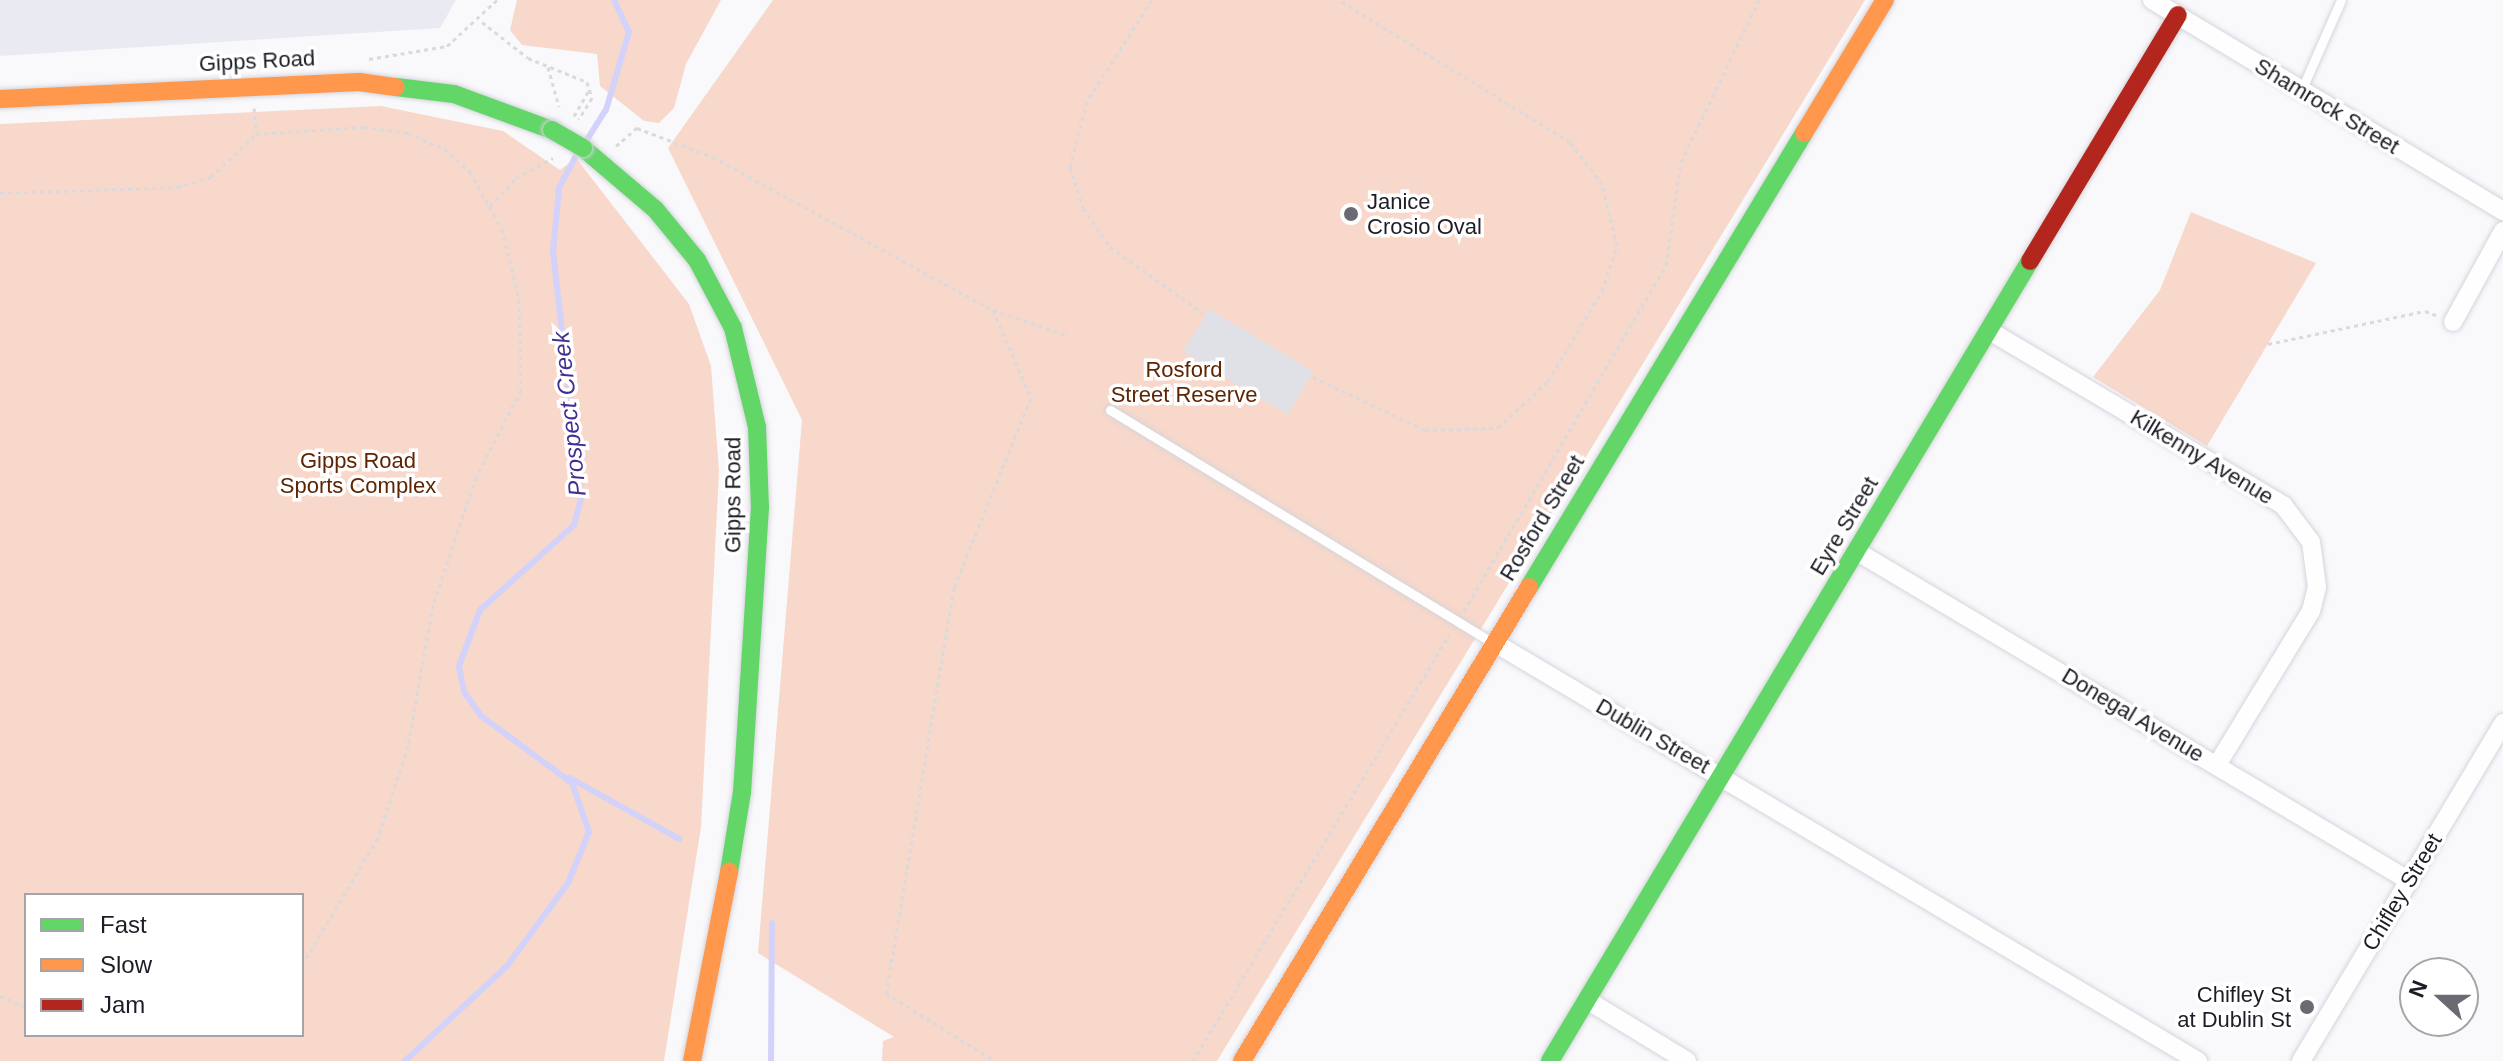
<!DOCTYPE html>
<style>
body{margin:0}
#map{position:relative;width:2503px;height:1061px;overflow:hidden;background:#f9f9fc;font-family:Helvetica,sans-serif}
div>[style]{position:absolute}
.built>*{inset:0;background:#eaeaf3}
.green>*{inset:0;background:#f7d8ca}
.stream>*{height:6px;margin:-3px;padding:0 3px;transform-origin:3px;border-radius:3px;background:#d3d2fa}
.building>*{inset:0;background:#e0e0e7;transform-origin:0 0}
.path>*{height:3px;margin-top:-1.5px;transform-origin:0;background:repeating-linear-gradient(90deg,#dadadc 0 4px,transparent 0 8px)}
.roads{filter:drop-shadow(0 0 2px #d4d4db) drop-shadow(0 0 2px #d4d4db)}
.lane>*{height:9px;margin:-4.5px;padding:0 4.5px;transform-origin:4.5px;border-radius:4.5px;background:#fefeff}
.street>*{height:18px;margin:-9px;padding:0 9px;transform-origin:9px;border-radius:9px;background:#fefeff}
.fast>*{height:18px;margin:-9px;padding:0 9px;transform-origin:9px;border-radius:9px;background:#63d668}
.slow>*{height:18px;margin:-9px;padding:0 9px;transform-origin:9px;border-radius:9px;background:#ff974d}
.jam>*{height:18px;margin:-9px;padding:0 9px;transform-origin:9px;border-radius:9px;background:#b3261e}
.bridges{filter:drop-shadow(0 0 2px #d4d4db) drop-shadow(0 0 2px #d4d4db)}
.fast-bridge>*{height:18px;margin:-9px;padding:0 9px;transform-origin:9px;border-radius:9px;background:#63d668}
.dots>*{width:22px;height:22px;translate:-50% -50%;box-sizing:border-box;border:4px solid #fff;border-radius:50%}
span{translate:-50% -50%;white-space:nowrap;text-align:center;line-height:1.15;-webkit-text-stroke:7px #fff;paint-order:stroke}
.street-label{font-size:22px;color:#1e1d27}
.poi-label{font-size:22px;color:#1e1d27}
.left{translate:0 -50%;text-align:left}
.right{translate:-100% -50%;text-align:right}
.park-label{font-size:22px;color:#5e2502}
.water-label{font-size:24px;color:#412e92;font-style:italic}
.legend{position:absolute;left:24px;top:893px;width:280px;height:144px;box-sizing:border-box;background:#fff;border:2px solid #a5a5a9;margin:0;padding:10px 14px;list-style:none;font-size:24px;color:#1e1d27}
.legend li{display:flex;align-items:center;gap:16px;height:40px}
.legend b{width:40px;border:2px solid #a5a5a9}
.north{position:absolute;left:2399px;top:957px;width:80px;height:80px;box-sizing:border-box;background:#fff;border:2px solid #a5a5a9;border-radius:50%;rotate:291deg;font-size:22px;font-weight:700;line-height:32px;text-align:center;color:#1e1d27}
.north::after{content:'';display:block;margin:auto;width:28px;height:36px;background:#6b6a72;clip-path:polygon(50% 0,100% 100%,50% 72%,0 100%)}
</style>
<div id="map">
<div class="built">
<div style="clip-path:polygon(0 0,456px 0,440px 28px,0 56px)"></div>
</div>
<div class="green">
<div style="clip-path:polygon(517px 0,721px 0,686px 64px,674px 108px,659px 123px,644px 121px,600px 86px,597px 54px,522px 45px,510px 30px)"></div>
<div style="clip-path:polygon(773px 0,1865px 0,1217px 1061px,882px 1061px,883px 1041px,894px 1037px,758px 953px,802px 420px,668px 148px)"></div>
<div style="clip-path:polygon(evenodd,381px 106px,503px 131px,560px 170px,576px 158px,689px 304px,711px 366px,719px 471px,701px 827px,664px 1061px,0 1061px,0 124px,381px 106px,26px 895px,302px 895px,302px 1035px,26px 1035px,26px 895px)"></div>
<div style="clip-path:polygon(2191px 212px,2316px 263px,2207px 446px,2093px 377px,2160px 290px)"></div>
</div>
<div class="stream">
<div style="left:585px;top:143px;width:39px;rotate:-58deg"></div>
<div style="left:606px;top:110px;width:81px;rotate:-73.6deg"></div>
<div style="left:629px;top:32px;width:35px;rotate:-115deg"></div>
<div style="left:570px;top:778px;width:125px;rotate:29.2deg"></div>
<div style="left:405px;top:1061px;width:139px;rotate:-43deg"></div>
<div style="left:507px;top:966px;width:103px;rotate:-53.7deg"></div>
<div style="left:568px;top:883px;width:55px;rotate:-67.6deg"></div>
<div style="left:589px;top:832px;width:52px;rotate:-109.1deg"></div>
<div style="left:572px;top:783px;width:113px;rotate:-143.6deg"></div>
<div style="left:481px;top:716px;width:29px;rotate:-125deg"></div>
<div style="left:464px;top:692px;width:26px;rotate:-101deg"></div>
<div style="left:459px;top:666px;width:60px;rotate:-69.4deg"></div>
<div style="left:480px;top:610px;width:127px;rotate:-42.1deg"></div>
<div style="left:574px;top:525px;width:28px;rotate:-75deg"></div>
<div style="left:581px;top:498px;width:248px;rotate:-96.5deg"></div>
<div style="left:553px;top:252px;width:64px;rotate:-84.6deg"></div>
<div style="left:559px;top:188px;width:41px;rotate:-62.2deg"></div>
<div style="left:771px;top:1061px;width:138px;rotate:-89.6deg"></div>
</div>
<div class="building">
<div style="left:1209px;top:309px;width:122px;height:50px;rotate:31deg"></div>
</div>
<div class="path">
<div style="left:1152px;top:0;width:120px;rotate:122.8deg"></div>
<div style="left:1087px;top:101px;width:68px;rotate:104.4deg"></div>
<div style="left:1070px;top:167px;width:43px;rotate:72.4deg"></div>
<div style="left:1083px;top:208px;width:47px;rotate:55.3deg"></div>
<div style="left:1110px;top:247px;width:114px;rotate:35.4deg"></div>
<div style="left:482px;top:22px;width:58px;rotate:38deg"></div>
<div style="left:528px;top:58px;width:64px;rotate:22.1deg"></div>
<div style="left:587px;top:82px;width:17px;rotate:73deg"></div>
<div style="left:592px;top:98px;width:25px;rotate:122deg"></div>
<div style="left:369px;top:59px;width:79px;rotate:-9.5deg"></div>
<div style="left:447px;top:46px;width:68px;rotate:-42.6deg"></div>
<div style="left:548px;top:67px;width:41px;rotate:74.6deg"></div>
<div style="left:254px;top:108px;width:25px;rotate:85deg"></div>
<div style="left:574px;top:116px;width:32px;rotate:-60deg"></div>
<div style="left:616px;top:146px;width:28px;rotate:-41deg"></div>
<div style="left:637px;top:128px;width:81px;rotate:20.9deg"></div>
<div style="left:713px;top:157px;width:319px;rotate:28.7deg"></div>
<div style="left:993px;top:310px;width:96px;rotate:66.6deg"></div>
<div style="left:1031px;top:398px;width:205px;rotate:112.1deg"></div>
<div style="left:954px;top:588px;width:411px;rotate:99.5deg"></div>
<div style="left:886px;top:993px;width:128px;rotate:32deg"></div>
<div style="left:0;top:193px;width:177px;rotate:-1.9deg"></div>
<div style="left:177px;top:187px;width:35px;rotate:-16deg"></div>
<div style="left:211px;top:177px;width:62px;rotate:-43.7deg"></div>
<div style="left:256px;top:134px;width:108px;rotate:-3.7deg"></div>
<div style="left:364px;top:127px;width:44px;rotate:7.8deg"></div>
<div style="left:408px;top:133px;width:39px;rotate:24deg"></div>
<div style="left:444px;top:149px;width:35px;rotate:41deg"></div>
<div style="left:470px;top:172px;width:65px;rotate:60.7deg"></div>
<div style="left:502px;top:229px;width:73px;rotate:76.5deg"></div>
<div style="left:519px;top:300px;width:90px;rotate:88.7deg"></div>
<div style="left:521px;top:390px;width:98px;rotate:117.3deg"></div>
<div style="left:476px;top:477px;width:135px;rotate:108.6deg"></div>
<div style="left:433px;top:605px;width:143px;rotate:100.1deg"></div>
<div style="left:408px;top:746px;width:97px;rotate:108.1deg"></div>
<div style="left:378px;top:838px;width:148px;rotate:120.9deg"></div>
<div style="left:490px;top:206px;width:38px;rotate:-47deg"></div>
<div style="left:516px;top:178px;width:42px;rotate:-28.4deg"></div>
<div style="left:993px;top:310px;width:78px;rotate:18.7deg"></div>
<div style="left:2268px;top:344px;width:160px;rotate:-11.9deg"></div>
<div style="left:2425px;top:311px;width:12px;rotate:20deg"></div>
<div style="left:1313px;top:377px;width:124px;rotate:25.3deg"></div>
<div style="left:1425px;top:430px;width:73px;rotate:-1.6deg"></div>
<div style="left:1498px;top:428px;width:69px;rotate:-43.2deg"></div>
<div style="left:1548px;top:381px;width:105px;rotate:-59deg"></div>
<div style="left:1602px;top:291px;width:47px;rotate:-71.6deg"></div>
<div style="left:1617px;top:246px;width:64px;rotate:-103.6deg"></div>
<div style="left:1602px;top:184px;width:53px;rotate:-127.3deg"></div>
<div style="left:1570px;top:142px;width:271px;rotate:-148.4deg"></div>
<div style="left:1464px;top:611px;width:401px;rotate:-59.7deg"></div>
<div style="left:1666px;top:265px;width:104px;rotate:-81.7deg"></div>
<div style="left:1681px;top:162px;width:180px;rotate:-64.3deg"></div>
<div style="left:0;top:996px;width:28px;rotate:23deg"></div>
<div style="left:1193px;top:1061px;width:498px;rotate:-59deg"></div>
</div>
<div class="roads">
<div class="lane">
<div style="left:2301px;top:91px;width:99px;rotate:-66.3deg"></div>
<div style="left:1110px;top:410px;width:447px;rotate:31.3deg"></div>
</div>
<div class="street">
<div style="left:2152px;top:0;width:410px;rotate:31deg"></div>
<div style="left:2453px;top:322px;width:104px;rotate:-61.2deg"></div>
<div style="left:1990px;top:331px;width:341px;rotate:30.7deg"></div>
<div style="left:2283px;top:505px;width:46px;rotate:52.9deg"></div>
<div style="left:2311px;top:542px;width:45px;rotate:82.4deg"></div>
<div style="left:2317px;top:587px;width:25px;rotate:104deg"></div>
<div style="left:2311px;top:611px;width:180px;rotate:121.4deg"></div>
<div style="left:1856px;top:551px;width:643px;rotate:30.8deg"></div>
<div style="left:1495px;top:643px;width:818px;rotate:30.74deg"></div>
<div style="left:1587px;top:1000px;width:117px;rotate:31.4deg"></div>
<div style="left:2301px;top:1061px;width:394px;rotate:-59.1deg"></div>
</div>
<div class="fast">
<div style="left:396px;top:87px;width:58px;rotate:6.9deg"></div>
<div style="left:454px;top:94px;width:104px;rotate:20.2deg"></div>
<div style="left:583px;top:148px;width:94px;rotate:40.3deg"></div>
<div style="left:655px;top:209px;width:66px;rotate:50.5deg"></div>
<div style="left:697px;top:260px;width:77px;rotate:62.1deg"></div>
<div style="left:733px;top:328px;width:102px;rotate:76.4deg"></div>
<div style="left:757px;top:427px;width:80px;rotate:87.9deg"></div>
<div style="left:760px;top:507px;width:286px;rotate:93.6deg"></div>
<div style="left:742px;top:792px;width:81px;rotate:99.2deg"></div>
<div style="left:1529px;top:587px;width:531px;rotate:-58.8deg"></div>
<div style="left:1550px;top:1061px;width:933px;rotate:-59.04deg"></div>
</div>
<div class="slow">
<div style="left:0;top:99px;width:359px;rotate:-2.7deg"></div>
<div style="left:359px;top:82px;width:37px;rotate:8deg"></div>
<div style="left:1804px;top:133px;width:156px;rotate:-58.7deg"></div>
<div style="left:692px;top:1061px;width:193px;rotate:-78.9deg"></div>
<div style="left:1242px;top:1061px;width:554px;rotate:-58.81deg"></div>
</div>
<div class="jam">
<div style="left:2030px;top:261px;width:287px;rotate:-59deg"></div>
</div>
</div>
<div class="bridges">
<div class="fast-bridge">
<div style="left:552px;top:130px;width:36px;rotate:30deg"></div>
</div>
</div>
<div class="dots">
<div style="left:1351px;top:214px;background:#6b6a72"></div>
<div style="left:2307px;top:1007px;background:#6b6a72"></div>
</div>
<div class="street-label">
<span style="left:257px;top:61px;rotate:-3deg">Gipps Road</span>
<span style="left:2327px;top:106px;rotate:31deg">Shamrock Street</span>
<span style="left:2202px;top:457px;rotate:31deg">Kilkenny Avenue</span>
<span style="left:733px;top:495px;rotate:-90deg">Gipps Road</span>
<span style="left:1542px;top:518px;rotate:-59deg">Rosford Street</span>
<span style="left:1844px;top:526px;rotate:-59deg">Eyre Street</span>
<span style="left:2133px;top:715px;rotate:31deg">Donegal Avenue</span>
<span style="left:1653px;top:736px;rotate:30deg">Dublin Street</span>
<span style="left:2402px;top:892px;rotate:-59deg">Chifley Street</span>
</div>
<div class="poi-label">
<span class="left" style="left:1367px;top:214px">Janice<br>Crosio Oval</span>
<span class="right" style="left:2291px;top:1007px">Chifley St<br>at Dublin St</span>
</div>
<div class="park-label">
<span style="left:1184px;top:382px">Rosford<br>Street Reserve</span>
<span style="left:358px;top:473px">Gipps Road<br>Sports Complex</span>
</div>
<div class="water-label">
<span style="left:569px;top:414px;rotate:-96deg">Prospect Creek</span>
</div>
<ul class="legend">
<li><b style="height:10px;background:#63d668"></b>Fast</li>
<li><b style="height:10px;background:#ff974d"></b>Slow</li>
<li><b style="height:10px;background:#b3261e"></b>Jam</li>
</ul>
<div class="north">N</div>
</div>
